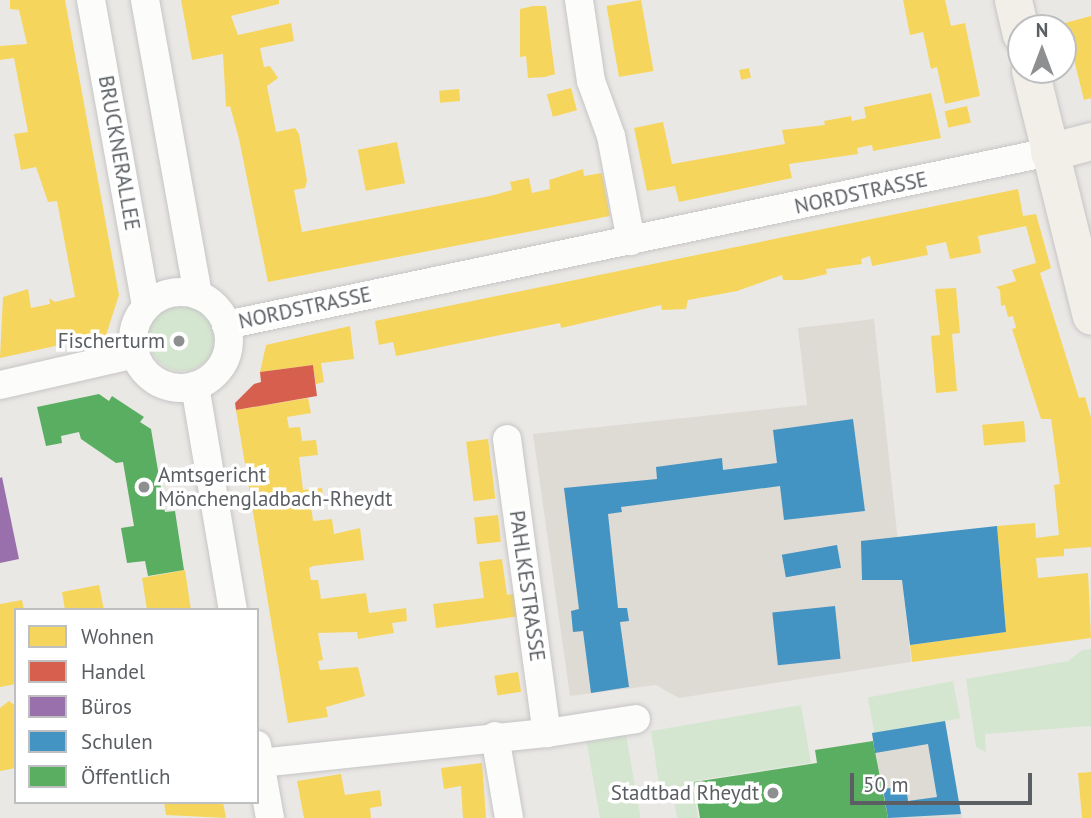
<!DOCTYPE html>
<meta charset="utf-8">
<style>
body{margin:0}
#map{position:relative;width:1091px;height:818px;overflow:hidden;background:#eae8e5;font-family:"PT Sans",sans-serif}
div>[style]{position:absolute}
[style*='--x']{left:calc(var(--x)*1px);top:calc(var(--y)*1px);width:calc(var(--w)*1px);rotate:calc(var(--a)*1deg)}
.education>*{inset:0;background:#dedad4}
.green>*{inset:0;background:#d5e6d0;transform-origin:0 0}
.round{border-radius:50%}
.homes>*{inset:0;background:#f6d55c;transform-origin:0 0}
.shops>*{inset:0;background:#d6604d}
.offices>*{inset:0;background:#9970ab}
.schools>*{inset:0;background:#4393c3;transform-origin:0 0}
.public>*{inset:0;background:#5aae61}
.roads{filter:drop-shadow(0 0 2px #c6c5c6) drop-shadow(0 0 2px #c6c5c6)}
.minor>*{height:28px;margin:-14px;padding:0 14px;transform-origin:14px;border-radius:14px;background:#fcfcfb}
.minor>.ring{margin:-14px;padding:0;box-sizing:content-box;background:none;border:28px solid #fcfcfb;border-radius:50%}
.major>*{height:37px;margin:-18.5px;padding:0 18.5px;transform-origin:18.5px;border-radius:18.5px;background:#f2efe8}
.dots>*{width:19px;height:19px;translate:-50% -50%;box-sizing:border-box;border:4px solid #fff;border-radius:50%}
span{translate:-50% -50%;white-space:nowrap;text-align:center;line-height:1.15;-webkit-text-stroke:7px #fff;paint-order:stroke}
.street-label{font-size:21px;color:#5b5f63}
.poi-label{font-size:21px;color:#5b5f63}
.right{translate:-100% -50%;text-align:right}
.left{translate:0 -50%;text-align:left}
.legend{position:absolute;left:14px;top:608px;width:245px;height:196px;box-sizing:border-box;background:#fff;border:2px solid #bdbfc1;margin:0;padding:9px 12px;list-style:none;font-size:21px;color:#5b5f63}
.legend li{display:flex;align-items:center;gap:14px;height:35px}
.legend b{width:35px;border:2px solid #bdbfc1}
.north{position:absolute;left:1007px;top:14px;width:70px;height:70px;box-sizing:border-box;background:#fff;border:2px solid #bdbfc1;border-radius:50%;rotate:0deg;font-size:19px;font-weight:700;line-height:28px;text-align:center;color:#5b5f63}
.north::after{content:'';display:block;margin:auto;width:24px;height:32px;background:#8d8f90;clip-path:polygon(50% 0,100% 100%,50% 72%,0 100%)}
.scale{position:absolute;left:850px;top:773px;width:182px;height:32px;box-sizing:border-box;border:4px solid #5b5f63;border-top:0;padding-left:9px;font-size:21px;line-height:24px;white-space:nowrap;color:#5b5f63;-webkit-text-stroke:5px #fff;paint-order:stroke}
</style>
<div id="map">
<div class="education">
<i style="clip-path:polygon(874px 319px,911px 662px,679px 698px,656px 685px,570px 696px,533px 434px,807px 405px,798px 328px)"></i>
<i style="clip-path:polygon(945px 721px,962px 818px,888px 818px,872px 733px)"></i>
</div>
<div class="green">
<i class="round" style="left:148px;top:303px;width:68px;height:68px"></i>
<i style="clip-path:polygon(1091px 649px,1091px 726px,985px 734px,986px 752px,976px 747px,966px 679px,1068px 661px,1082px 650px)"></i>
<i style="left:953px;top:681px;width:38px;height:87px;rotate:79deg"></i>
<i style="clip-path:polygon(801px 705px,811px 763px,693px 781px,694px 785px,660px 791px,651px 731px)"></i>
<i style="left:626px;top:735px;width:84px;height:40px;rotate:80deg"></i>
<i style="clip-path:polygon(694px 792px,698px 818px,677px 818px,673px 795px)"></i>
</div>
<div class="homes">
<i style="clip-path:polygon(10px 0,65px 0,119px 295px,106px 335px,0 358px,3px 297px,28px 289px,31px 308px,50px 304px,49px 298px,55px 302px,75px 297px,57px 201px,48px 202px,36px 167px,21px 170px,14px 134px,28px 132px,14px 58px,0 60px,0 46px,27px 44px,19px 10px,10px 9px)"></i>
<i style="clip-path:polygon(181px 0,279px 0,279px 4px,231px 16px,238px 35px,291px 23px,294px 41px,260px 48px,264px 67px,270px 66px,278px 78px,267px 86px,276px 132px,295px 128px,299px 134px,307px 181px,305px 188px,294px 190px,302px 232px,490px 196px,512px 190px,510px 182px,529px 178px,532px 193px,550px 189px,549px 180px,583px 169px,584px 176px,602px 173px,610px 216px,268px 282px,239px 139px,230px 106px,226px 107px,223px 54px,192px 60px)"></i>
<i style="left:641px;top:0;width:72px;height:35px;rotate:80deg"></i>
<i style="clip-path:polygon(903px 0,945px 0,951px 26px,965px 23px,980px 96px,945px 104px,937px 67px,931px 69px,923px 32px,910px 35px)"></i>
<i style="clip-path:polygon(533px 6px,546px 6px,555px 74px,545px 77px,528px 78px,526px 56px,520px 57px,520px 9px)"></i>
<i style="clip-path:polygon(1091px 16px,1091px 98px,1084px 100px,1065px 23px)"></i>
<i style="left:749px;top:68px;width:10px;height:10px;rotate:79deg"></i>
<i style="left:571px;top:88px;width:23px;height:25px;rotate:75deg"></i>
<i style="left:459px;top:89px;width:12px;height:20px;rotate:85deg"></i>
<i style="clip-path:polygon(931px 93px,941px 138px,873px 151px,872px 145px,857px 148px,858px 154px,789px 164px,792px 178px,679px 202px,675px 186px,647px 191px,634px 128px,663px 122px,672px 164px,785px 144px,782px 130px,825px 125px,824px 121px,851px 116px,852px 121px,866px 118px,864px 107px)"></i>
<i style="left:967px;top:106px;width:17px;height:23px;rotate:77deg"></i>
<i style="left:397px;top:142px;width:42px;height:40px;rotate:79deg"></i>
<i style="clip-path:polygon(1018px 189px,1023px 216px,1036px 214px,1051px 268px,1040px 273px,1079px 398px,1085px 397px,1091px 418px,1091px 547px,1064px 549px,1064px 556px,1036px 558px,1038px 578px,1088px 573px,1091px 638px,912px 662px,910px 645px,1006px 632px,997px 526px,1035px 523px,1036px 538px,1059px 535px,1054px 485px,1060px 484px,1051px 419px,1041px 419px,1012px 329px,1016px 328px,1013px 316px,1008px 317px,1005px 305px,1001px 306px,1000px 290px,996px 287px,1016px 281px,1012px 270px,1036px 263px,1026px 226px,978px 236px,981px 253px,950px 259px,946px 242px,926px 246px,928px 255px,872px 266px,870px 256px,861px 259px,862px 264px,826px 269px,827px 274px,801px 280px,783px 280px,782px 275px,737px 291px,688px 300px,686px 309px,662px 310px,661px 305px,561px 328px,560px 323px,396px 356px,393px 342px,379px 345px,375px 321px)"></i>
<i style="clip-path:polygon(956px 288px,960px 333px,952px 334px,957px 391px,936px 393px,931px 336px,940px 335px,935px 289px)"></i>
<i style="clip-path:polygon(350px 326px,354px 359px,321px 363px,324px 382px,316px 384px,313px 365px,260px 372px,266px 345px)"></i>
<i style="clip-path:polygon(308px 398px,311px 413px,287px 417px,289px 428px,300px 427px,302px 441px,316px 440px,318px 455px,299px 457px,303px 490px,322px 488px,324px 504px,311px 506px,313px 521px,332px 519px,334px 534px,360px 528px,364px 560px,313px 566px,309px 568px,311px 580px,318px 580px,321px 599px,366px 593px,369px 613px,406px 608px,407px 621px,392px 623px,394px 633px,358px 639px,357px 632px,318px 633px,323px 660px,318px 661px,320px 670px,358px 667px,365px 696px,326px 707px,328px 717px,288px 723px,236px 410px)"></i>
<i style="left:1024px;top:421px;width:21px;height:42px;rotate:85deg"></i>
<i style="left:488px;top:439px;width:60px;height:22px;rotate:83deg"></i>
<i style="left:498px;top:515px;width:27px;height:24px;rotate:84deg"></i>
<i style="clip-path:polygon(502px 559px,507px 595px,518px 593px,521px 616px,436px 628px,433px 604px,484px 598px,479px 562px)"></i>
<i style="clip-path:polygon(185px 570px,191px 610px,147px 610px,142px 578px)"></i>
<i style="clip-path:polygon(99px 585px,104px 610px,65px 610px,62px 592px)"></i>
<i style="clip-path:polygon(22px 600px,24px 610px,16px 610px,16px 684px,0 687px,0 604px)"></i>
<i style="left:518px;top:672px;width:20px;height:24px;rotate:81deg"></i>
<i style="clip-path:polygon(9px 701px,16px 706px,16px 768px,0 771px,0 708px)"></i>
<i style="clip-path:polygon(482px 763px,486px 818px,463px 818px,461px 786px,444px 789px,441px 768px)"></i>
<i style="clip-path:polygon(1091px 772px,1091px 818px,1082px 818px,1078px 773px)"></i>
<i style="clip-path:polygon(341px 774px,345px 795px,380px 790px,382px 806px,370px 808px,371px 818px,304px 818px,297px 781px)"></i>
<i style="clip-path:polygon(164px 802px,223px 802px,226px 818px,166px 815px)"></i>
</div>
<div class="shops">
<i style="clip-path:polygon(313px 365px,317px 396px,236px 410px,235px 403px,254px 384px,261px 382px,260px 372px)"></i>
</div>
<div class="offices">
<i style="clip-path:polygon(2px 477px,19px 559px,0 563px,0 478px)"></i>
</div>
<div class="schools">
<i style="clip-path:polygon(853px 419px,865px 511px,784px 520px,780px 486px,621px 507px,622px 512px,608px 514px,618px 608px,627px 608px,629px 621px,620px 622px,629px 687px,591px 693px,583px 631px,573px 632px,571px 611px,579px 609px,564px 488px,657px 479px,656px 467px,722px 458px,723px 470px,777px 463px,773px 430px)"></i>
<i style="clip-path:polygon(997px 526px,1006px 632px,910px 645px,902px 580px,862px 580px,861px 541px)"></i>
<i style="left:837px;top:545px;width:23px;height:56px;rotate:80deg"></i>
<i style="left:835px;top:606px;width:53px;height:63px;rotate:84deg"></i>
<i style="clip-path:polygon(945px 721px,961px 814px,888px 818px,883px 789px,906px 786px,908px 801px,937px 797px,928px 744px,875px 753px,872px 733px)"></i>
</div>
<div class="public">
<i style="clip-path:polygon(99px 394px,109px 401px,112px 396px,144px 417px,140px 422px,151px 429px,165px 512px,175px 511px,184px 570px,148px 576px,145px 561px,127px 563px,121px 528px,134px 526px,123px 462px,116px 463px,81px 439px,79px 432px,61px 436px,62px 443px,46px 446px,37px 407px)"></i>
<i style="clip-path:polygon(873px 741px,888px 818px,700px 818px,694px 782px,817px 763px,815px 750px)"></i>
</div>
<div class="roads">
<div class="minor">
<i style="--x:91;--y:0;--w:311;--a:79.8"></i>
<i style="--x:145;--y:0;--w:300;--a:79.8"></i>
<i style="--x:579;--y:0;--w:82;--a:81.6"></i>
<i style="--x:591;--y:81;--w:59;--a:70"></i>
<i style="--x:611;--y:136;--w:107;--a:79.2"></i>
<i class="ring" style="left:133px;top:292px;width:68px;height:68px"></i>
<i style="--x:226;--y:325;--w:841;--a:-11.87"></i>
<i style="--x:0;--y:385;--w:139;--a:-12.9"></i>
<i style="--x:195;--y:386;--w:227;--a:80.4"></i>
<i style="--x:507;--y:439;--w:297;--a:82.3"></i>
<i style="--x:495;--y:736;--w:83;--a:80.3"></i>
<i style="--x:257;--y:745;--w:74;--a:79.9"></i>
<i style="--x:260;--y:763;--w:289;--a:-6"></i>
<i style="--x:547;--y:733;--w:90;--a:-8.9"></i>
</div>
<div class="major">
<i style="--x:1013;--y:0;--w:35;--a:77"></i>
<i style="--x:1030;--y:70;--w:253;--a:76.1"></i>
<i style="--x:1049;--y:152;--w:43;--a:-14.7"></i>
</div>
</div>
<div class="dots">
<i style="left:179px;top:341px;background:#8d8f90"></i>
<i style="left:144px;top:487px;background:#8d8f90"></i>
<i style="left:773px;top:793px;background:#8d8f90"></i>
</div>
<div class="street-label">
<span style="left:119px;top:153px;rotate:80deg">BRUCKNERALLEE</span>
<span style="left:861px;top:193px;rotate:-12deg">NORDSTRASSE</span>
<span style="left:305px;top:308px;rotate:-12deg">NORDSTRASSE</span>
<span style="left:527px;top:586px;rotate:82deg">PAHLKESTRASSE</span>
</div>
<div class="poi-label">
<span class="right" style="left:165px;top:341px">Fischerturm</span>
<span class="left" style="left:158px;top:487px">Amtsgericht<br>Mönchengladbach-Rheydt</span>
<span class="right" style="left:759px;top:793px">Stadtbad Rheydt</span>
</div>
<ul class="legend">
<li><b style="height:19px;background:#f6d55c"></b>Wohnen</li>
<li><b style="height:19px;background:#d6604d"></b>Handel</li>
<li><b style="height:19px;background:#9970ab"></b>Büros</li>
<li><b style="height:19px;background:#4393c3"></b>Schulen</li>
<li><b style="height:19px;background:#5aae61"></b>Öffentlich</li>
</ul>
<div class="north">N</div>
<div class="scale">50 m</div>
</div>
